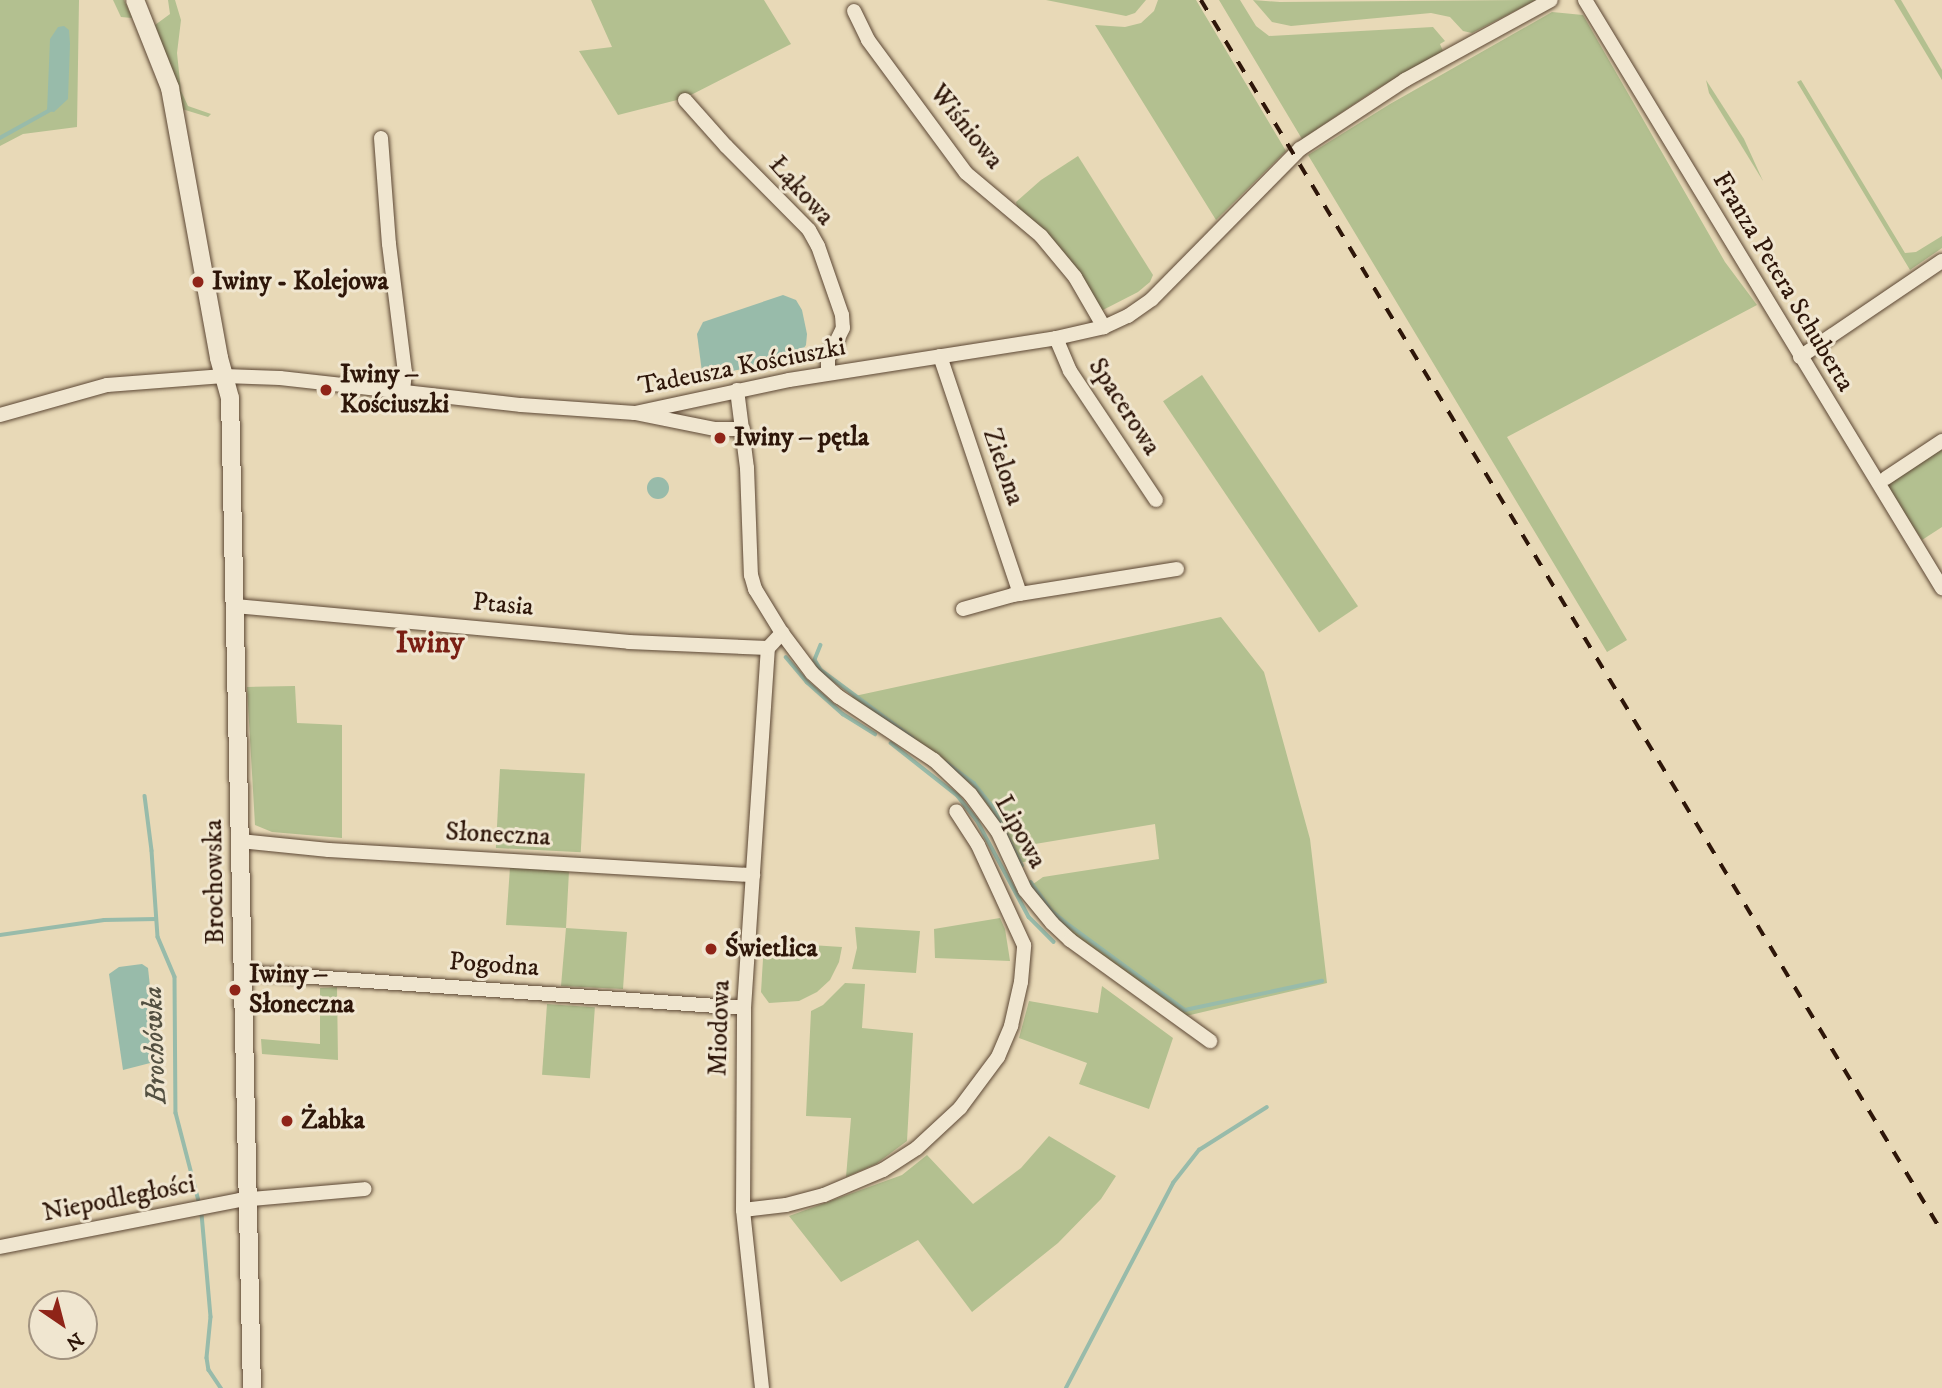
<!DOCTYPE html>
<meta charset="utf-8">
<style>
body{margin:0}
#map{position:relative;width:1942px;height:1388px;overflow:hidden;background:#e8d9b7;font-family:"IM FELL DW Pica",serif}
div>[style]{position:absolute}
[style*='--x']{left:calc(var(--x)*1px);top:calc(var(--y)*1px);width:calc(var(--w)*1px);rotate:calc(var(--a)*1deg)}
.green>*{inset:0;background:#b3c090;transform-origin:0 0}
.water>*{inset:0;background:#98bbaa}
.round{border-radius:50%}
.stream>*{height:3.5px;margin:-1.75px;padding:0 1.75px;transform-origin:1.75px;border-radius:1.75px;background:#98bbaa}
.roads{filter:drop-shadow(0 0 2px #5c4734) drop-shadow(0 0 2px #5c4734)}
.minor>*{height:14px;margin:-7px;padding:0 7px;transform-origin:7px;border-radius:7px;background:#f0e6d0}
.tertiary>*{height:18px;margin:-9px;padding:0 9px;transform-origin:9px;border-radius:9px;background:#f0e6d0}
.rail>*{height:3.5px;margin-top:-1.75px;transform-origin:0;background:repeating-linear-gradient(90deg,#2e1609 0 12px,transparent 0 24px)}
.dots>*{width:19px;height:19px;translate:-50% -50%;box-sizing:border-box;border:4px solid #f0e6d0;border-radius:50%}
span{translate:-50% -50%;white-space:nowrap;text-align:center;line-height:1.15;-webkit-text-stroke:6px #f0e6d0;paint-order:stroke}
.street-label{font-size:26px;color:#2e1609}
.poi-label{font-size:26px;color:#2e1609;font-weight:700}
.left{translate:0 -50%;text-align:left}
.water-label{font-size:28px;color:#535041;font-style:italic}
.quarter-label{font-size:30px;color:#7a1f14;font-weight:700}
.north{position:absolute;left:28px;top:1290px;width:70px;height:70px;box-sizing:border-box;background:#f0e6d0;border:2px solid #a29380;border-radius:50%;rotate:145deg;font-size:19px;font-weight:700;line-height:28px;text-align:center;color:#2e1609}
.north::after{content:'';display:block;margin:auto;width:24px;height:32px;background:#8f2418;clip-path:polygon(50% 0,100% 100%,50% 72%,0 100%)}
</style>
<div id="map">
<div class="green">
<i style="clip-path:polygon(0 0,79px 0,77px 127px,23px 134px,0 146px)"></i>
<i style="clip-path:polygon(113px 0,124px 0,132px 18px,121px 17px)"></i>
<i style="clip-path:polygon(168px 0,175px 0,181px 20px,177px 53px,181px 91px,188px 106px,211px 114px,208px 117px,182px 109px,155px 25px,170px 14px)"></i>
<i style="clip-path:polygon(591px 0,764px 0,791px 44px,685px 98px,618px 115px,579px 51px,612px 47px)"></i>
<i style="clip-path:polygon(1046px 0,1146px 0,1135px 13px,1126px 16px)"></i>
<i style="clip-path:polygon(1158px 0,1196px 0,1286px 151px,1216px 220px,1095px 25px,1125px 27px,1141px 23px,1154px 11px)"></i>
<i style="clip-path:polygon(1219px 0,1240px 0,1256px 26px,1269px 36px,1433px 27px,1445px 41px,1440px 44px,1443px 51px,1375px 90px,1302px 139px)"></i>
<i style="clip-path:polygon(1253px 0,1280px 2px,1536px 0,1472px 33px,1463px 31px,1450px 17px,1431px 13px,1291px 26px,1272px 22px)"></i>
<i style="clip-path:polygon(1894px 0,1901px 0,1942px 70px,1942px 80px)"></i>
<i style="clip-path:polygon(1552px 12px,1583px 15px,1725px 262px,1757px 305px,1507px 437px,1627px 640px,1607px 652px,1308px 155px,1390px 104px)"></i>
<i style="clip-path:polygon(1706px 80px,1744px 139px,1763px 181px,1709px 93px)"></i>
<i style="clip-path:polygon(1801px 80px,1905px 253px,1916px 252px,1942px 236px,1942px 248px,1910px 270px,1797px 82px)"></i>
<i style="clip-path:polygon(1078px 156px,1153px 275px,1150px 282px,1138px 292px,1101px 311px,1017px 207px,1016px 202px,1041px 180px)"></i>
<i style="left:1202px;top:375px;width:279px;height:47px;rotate:56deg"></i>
<i style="clip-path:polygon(1942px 449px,1942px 527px,1922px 540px,1886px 486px)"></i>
<i style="clip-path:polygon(1221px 617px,1264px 672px,1310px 839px,1327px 983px,1186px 1016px,1073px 934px,1048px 911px,1029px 887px,1043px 877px,1159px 859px,1155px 824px,1029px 845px,1035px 860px,1018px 863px,989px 807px,973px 786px,954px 769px,850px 697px)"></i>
<i style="clip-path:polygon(295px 686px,297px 723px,342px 725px,342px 838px,272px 832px,255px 825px,247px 687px)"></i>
<i style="left:500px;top:769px;width:85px;height:79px;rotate:3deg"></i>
<i style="clip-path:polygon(510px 867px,569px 871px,566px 928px,627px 932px,623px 989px,561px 986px,566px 928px,506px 925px)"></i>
<i style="clip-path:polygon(1000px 918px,1005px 929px,1010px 961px,935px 958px,934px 929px)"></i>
<i style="clip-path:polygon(855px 927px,920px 931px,916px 973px,852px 969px,857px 948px)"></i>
<i style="clip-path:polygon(764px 942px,842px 947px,839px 962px,830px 980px,817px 992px,799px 1001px,769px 1003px,761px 992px)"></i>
<i style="clip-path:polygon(845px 983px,865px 984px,862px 1028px,913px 1033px,907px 1141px,876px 1164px,846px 1177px,851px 1118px,806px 1116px,811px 1011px,823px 1005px)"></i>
<i style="clip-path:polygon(1102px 986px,1173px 1038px,1149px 1109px,1079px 1084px,1087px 1063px,1019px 1038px,1029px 1001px,1098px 1013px)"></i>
<i style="clip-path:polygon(337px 987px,338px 1060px,262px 1054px,261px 1039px,320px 1044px,320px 988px)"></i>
<i style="left:547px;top:1004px;width:48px;height:71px;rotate:4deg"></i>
<i style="clip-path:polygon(1049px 1136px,1116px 1176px,1101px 1199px,1058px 1243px,972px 1312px,918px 1240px,841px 1282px,789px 1216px,902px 1175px,927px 1155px,973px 1204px,1021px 1168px)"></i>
</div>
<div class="water">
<i style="clip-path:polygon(64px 26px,69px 30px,70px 44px,68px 99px,54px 112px,47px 111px,50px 39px,58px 27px)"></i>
<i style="clip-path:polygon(783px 295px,796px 300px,802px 310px,807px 334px,806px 345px,801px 352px,786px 361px,732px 371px,702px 372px,697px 334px,703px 322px)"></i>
<i class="round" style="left:647px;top:477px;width:22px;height:22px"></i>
<i style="clip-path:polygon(142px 964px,148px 968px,158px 1061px,123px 1070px,109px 974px,119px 967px)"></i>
</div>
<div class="stream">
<i style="--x:0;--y:138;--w:57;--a:-29.2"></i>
<i style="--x:821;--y:645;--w:16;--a:112"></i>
<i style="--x:815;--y:660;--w:12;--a:59"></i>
<i style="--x:821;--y:670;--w:114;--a:36.5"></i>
<i style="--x:786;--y:657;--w:33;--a:50"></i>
<i style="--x:807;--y:682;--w:48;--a:41.6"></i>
<i style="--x:843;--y:714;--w:38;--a:32"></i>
<i style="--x:891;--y:743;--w:85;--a:38.3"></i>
<i style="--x:958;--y:796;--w:31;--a:52"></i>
<i style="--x:977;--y:820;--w:110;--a:61.8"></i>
<i style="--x:1029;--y:917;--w:35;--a:45"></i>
<i style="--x:947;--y:763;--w:34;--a:37"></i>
<i style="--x:974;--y:783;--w:33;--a:52"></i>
<i style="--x:994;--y:809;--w:63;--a:63.4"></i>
<i style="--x:145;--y:796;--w:55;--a:82.7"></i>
<i style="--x:152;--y:851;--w:86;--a:86"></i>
<i style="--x:158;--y:937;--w:43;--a:67"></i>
<i style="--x:175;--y:977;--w:136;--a:89.6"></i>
<i style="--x:176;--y:1113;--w:91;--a:75.4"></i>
<i style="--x:1031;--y:882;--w:34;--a:54"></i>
<i style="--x:1051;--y:910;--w:23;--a:40"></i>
<i style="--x:1069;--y:925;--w:144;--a:36.2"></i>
<i style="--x:1185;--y:1010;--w:140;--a:-12"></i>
<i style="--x:0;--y:935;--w:105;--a:-8.2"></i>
<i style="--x:104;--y:920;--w:52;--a:-1.1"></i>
<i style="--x:202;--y:1214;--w:103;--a:85"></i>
<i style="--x:211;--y:1317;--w:41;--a:95.6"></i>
<i style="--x:207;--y:1358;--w:12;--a:81"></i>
<i style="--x:209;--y:1370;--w:22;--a:56"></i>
<i style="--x:1066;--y:1388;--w:231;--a:-62.4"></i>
<i style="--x:1173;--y:1183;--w:42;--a:-51.8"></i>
<i style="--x:1199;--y:1150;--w:80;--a:-32.3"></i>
</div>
<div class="roads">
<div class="minor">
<i style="--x:1585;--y:0;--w:688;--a:58.74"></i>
<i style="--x:854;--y:11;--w:32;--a:64"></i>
<i style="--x:868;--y:40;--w:165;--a:53.6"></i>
<i style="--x:966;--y:173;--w:98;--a:40"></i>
<i style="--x:1041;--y:236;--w:53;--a:50.3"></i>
<i style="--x:1075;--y:277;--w:58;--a:59.9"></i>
<i style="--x:685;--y:100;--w:62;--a:48.3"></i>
<i style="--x:726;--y:146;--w:118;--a:45.3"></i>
<i style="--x:809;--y:230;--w:18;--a:61"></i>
<i style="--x:818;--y:246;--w:73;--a:70.8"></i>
<i style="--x:842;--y:315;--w:13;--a:86"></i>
<i style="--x:843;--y:328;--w:34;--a:116"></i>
<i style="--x:828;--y:359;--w:14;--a:90"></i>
<i style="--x:381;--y:138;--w:106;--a:85.7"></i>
<i style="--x:389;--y:244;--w:129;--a:82.9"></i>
<i style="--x:405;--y:372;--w:20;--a:96"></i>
<i style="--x:1056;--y:338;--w:36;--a:67"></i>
<i style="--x:1070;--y:371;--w:155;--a:56.3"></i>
<i style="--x:940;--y:356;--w:251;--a:71.4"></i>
<i style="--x:1800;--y:357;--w:171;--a:-34.1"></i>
<i style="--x:737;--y:390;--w:79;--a:82.7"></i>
<i style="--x:747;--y:468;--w:107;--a:87.9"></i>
<i style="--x:751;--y:575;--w:15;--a:74"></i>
<i style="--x:755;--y:589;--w:52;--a:58.5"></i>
<i style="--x:782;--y:633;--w:50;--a:53.1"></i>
<i style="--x:812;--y:673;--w:36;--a:42"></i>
<i style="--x:839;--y:697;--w:114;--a:33.6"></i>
<i style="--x:934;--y:760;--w:50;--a:43.4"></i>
<i style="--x:970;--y:794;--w:47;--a:53.6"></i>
<i style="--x:998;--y:832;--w:64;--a:65"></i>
<i style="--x:1025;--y:890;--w:43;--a:50.7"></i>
<i style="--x:1052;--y:923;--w:25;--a:43"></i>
<i style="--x:1070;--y:940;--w:173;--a:35.8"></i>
<i style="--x:635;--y:413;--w:82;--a:11.3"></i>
<i style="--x:715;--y:429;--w:28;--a:0"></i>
<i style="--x:0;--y:415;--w:111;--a:-15.7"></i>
<i style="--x:107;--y:385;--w:117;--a:-4.4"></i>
<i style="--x:224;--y:376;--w:56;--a:2"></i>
<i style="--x:280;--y:378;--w:243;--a:6.4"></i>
<i style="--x:521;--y:405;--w:114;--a:4"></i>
<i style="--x:635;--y:413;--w:157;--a:-12.1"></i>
<i style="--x:789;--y:380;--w:270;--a:-8.9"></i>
<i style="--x:1056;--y:338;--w:49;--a:-12.9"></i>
<i style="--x:1104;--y:327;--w:26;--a:-25"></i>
<i style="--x:1128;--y:316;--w:29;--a:-35"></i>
<i style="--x:1152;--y:299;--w:211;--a:-45.4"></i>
<i style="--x:1300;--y:149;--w:126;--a:-33.3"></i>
<i style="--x:1405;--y:80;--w:166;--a:-28.7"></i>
<i style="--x:1886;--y:478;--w:67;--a:-33.5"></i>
<i style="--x:235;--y:606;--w:396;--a:5.2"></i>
<i style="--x:629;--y:642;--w:139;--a:2.5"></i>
<i style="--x:963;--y:609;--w:52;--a:-15.6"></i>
<i style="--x:1013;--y:595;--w:166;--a:-9"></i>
<i style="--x:240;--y:841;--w:89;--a:5.8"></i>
<i style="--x:329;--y:850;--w:425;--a:3.4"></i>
<i style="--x:242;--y:972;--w:503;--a:4.1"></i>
<i style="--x:743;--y:1210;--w:43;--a:-6.6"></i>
<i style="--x:786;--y:1205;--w:39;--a:-15"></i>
<i style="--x:824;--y:1195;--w:64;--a:-23"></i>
<i style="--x:883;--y:1170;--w:40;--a:-32.9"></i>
<i style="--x:917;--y:1148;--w:59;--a:-42.9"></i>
<i style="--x:960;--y:1108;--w:64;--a:-53.3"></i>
<i style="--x:998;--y:1057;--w:34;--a:-67"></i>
<i style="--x:1011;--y:1026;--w:45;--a:-77.2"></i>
<i style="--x:1021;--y:982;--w:37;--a:-85"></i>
<i style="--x:1024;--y:945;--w:110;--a:-114.7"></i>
<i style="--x:978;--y:845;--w:40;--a:-122.9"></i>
<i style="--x:0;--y:1247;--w:245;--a:-11.1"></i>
<i style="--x:240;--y:1200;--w:125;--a:-5"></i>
<i style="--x:762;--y:1388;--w:179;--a:-96.1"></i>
<i style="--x:743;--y:1210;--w:202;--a:-89.7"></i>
<i style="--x:744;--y:1008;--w:361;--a:-86.2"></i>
<i style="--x:768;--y:648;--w:21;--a:-47"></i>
</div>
<div class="tertiary">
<i style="--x:135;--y:0;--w:95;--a:68.3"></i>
<i style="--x:170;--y:88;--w:274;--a:79.7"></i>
<i style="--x:219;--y:358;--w:41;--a:74.6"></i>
<i style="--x:230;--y:398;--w:990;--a:88.73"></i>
</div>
</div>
<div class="rail">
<i style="--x:1201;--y:0;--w:1438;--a:58.97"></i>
</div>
<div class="dots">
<i style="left:198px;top:282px;background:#8f2418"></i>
<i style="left:326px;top:390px;background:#8f2418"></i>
<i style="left:720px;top:438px;background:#8f2418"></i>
<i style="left:711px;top:949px;background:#8f2418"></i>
<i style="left:235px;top:990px;background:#8f2418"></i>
<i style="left:287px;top:1121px;background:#8f2418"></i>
</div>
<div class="street-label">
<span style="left:966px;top:127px;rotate:51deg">Wiśniowa</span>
<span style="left:801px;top:191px;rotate:48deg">Łąkowa</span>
<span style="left:1783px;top:282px;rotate:59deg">Franza Petera Schuberta</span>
<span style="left:742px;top:367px;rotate:-11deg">Tadeusza Kościuszki</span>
<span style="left:1124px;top:407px;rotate:57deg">Spacerowa</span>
<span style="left:1003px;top:467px;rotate:71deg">Zielona</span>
<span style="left:503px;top:605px;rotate:5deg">Ptasia</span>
<span style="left:1020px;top:832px;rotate:61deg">Lipowa</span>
<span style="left:498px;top:835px;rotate:3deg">Słoneczna</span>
<span style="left:215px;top:882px;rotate:-91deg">Brochowska</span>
<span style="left:494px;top:965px;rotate:4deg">Pogodna</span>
<span style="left:720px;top:1028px;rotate:-88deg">Miodowa</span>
<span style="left:119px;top:1199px;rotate:-11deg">Niepodległości</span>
</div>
<div class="poi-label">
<span class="left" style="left:212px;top:282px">Iwiny - Kolejowa</span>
<span class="left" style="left:340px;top:390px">Iwiny –<br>Kościuszki</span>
<span class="left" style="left:734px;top:438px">Iwiny – pętla</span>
<span class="left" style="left:725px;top:949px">Świetlica</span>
<span class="left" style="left:249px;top:990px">Iwiny –<br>Słoneczna</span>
<span class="left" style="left:301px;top:1121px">Żabka</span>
</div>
<div class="water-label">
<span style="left:155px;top:1045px;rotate:-92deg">Brochówka</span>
</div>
<div class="quarter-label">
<span style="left:430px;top:644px">Iwiny</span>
</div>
<div class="north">N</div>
</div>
